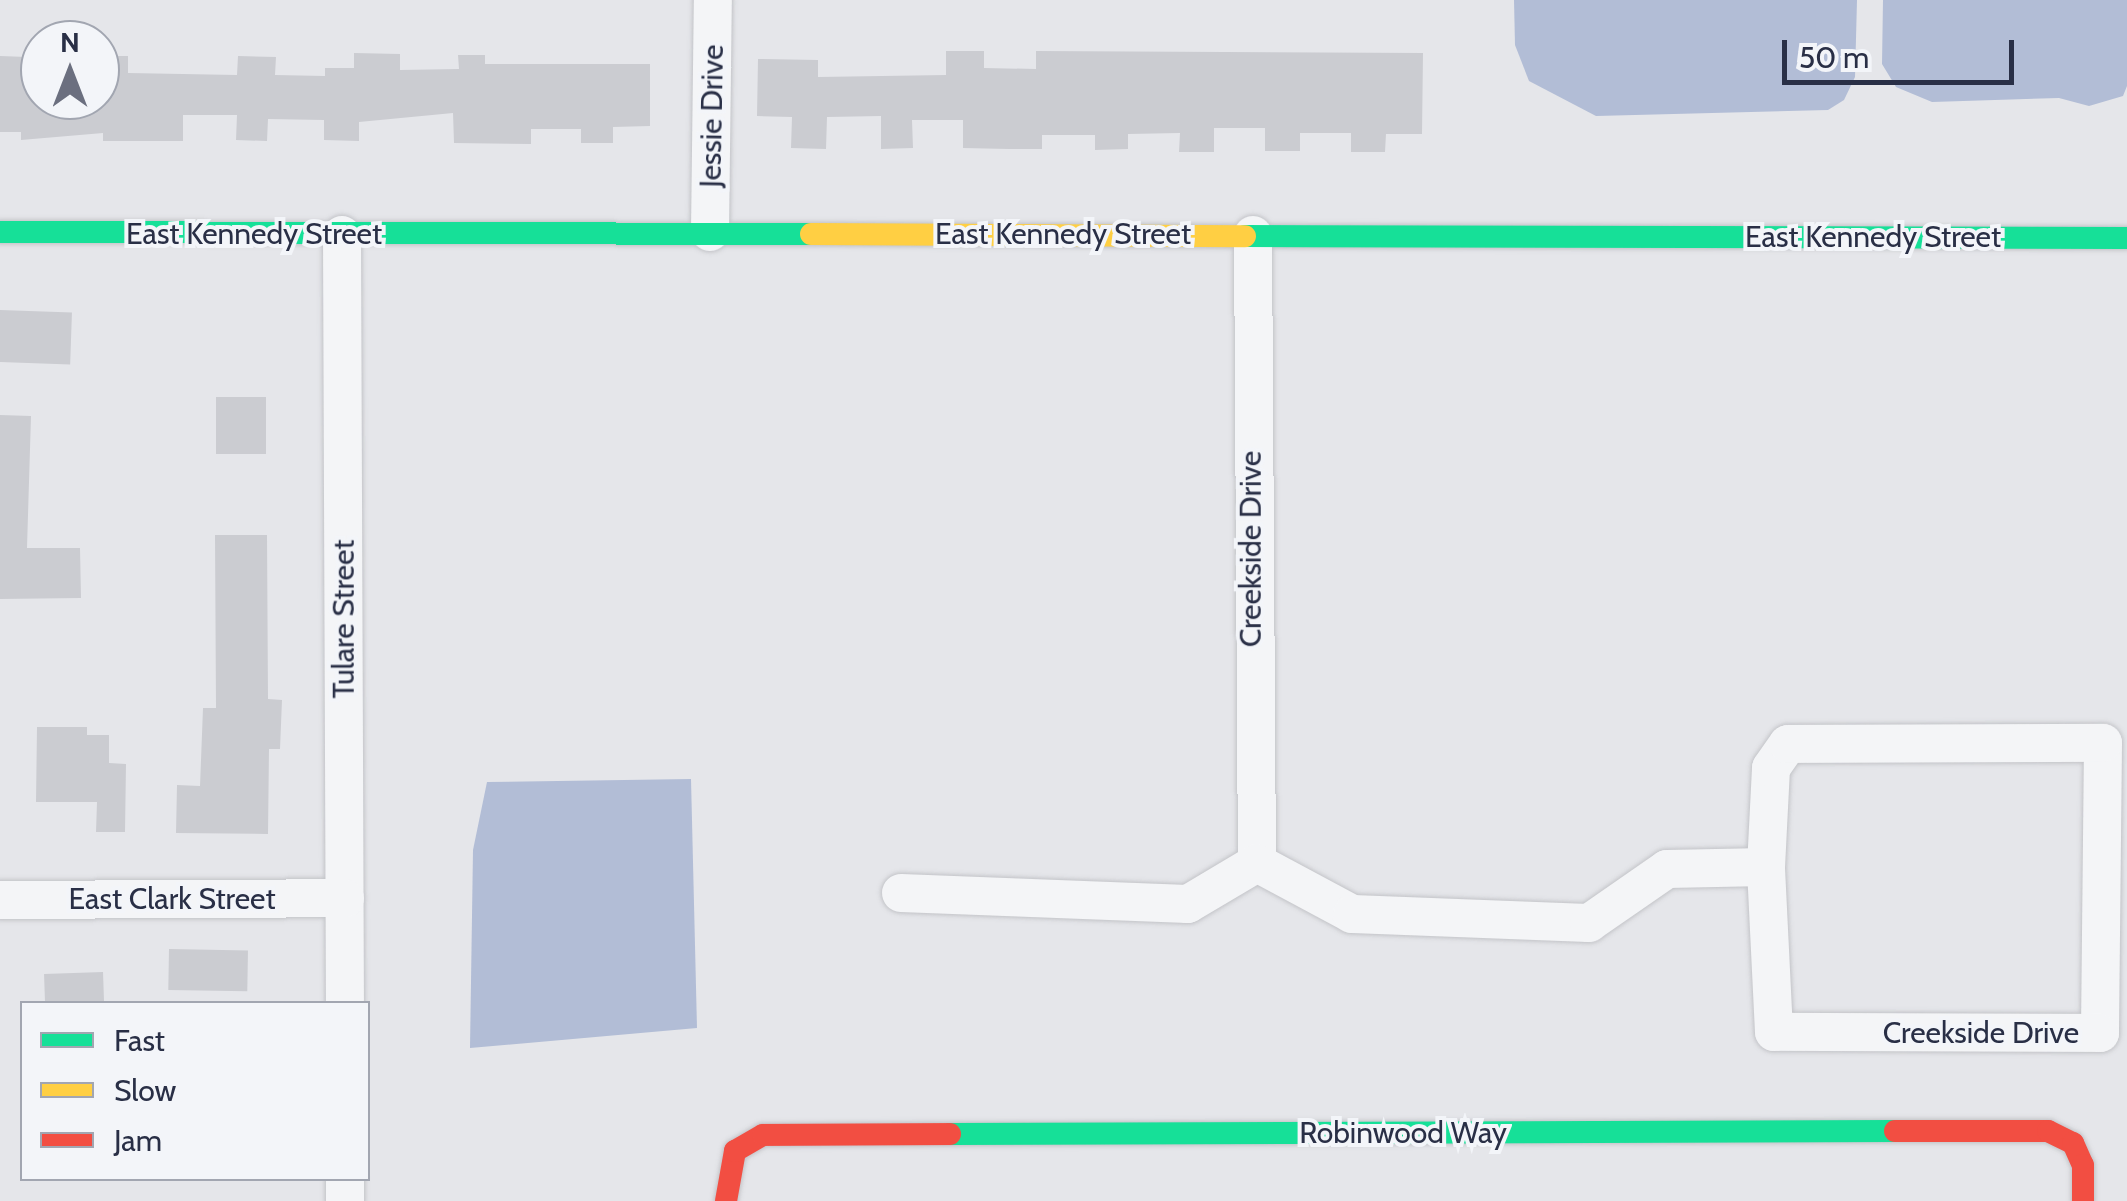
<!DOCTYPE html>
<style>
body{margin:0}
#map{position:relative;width:2127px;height:1201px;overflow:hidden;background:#e5e6ea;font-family:Cabin,sans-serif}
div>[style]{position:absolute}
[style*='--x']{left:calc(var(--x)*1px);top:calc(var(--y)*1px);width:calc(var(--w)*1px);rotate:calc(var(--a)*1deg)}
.water>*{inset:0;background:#b2bdd6}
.building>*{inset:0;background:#cbccd1;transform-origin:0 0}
.roads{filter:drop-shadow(0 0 2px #c3c4c8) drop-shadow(0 0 2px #c3c4c8)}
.street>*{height:38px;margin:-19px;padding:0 19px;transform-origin:19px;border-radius:19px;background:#f4f5f7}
.fast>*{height:22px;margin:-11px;padding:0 11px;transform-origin:11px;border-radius:11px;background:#16e098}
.slow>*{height:22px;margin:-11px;padding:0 11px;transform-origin:11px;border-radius:11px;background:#ffcf43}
.jam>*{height:22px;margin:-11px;padding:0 11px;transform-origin:11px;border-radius:11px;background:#f24e42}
span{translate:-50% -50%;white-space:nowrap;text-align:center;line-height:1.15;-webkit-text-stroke:8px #f3f5f9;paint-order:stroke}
.street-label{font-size:30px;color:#292f46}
.legend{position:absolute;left:20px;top:1001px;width:350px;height:180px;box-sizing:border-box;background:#f3f5f9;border:2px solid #a2a6b1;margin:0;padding:12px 18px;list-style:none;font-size:30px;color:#292f46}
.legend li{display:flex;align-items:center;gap:20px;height:50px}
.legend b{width:50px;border:2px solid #a2a6b1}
.north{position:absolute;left:20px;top:20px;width:100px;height:100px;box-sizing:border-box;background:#f3f5f9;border:2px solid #a2a6b1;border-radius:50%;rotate:0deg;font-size:28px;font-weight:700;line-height:40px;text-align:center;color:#292f46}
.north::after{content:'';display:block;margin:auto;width:35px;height:45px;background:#6b6f7f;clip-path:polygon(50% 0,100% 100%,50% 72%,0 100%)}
.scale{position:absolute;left:1782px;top:40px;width:232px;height:45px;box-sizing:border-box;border:5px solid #292f46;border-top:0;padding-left:12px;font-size:30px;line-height:35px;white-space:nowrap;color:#292f46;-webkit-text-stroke:8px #f3f5f9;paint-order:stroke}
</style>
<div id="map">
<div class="water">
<i style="clip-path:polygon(1514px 0,1857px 0,1855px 77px,1844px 100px,1828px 110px,1596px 116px,1529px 81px,1515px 45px)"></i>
<i style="clip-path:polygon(1883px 0,2127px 0,2127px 86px,2123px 96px,2089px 106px,2059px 98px,1932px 102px,1896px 87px,1882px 64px)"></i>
<i style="clip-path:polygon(691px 779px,697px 1028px,470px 1048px,473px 850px,487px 782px)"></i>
</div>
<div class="building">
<i style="clip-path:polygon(946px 51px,984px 51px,984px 68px,1036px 69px,1036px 51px,1423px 53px,1422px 134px,1386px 134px,1385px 152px,1351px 152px,1351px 133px,1300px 133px,1300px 151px,1265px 151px,1265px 128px,1214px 128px,1214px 152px,1179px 152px,1180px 133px,1128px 134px,1128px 149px,1095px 150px,1095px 135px,1042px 135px,1042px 149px,1009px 149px,963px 148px,963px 120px,912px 120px,913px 148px,881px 149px,881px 116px,827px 117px,826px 149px,791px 148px,792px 117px,757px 116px,758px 59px,818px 60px,818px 77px,946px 75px)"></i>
<i style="clip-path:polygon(354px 53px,400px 54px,400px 70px,459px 69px,458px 55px,485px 55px,485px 64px,650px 64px,650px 126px,613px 127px,613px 143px,581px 143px,581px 129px,531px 129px,531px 144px,454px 143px,453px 113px,359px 122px,359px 141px,324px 140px,324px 120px,268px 119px,267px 141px,236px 140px,237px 115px,183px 115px,183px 141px,103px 141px,103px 133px,21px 140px,21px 132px,0 132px,0 56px,27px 57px,26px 88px,40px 88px,40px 100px,100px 100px,100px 56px,128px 56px,128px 73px,237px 75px,238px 56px,276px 57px,275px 75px,325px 76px,325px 68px,354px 68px)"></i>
<i style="left:0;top:310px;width:72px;height:52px;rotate:2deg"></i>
<i style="left:216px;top:397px;width:50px;height:57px"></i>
<i style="clip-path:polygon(0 415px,31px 416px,27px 548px,80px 548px,81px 598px,0 599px)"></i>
<i style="clip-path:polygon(215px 535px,267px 535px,268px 699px,282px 700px,280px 749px,269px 749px,268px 834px,176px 833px,177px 785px,200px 786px,203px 708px,216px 708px)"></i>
<i style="clip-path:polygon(37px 727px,87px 727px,87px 735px,109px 735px,109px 763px,126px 764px,125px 832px,96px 832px,97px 802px,36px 802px)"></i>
<i style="left:169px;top:949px;width:79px;height:41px;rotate:1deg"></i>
<i style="left:103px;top:972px;width:32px;height:59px;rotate:88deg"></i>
</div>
<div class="roads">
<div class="street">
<i style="--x:710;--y:232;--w:232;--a:-89.3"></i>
<i style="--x:342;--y:235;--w:769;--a:89.78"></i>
<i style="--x:1253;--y:235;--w:628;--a:89.64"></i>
<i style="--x:2103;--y:743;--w:290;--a:90.6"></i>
<i style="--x:2100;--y:1033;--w:326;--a:-179.8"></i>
<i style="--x:1774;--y:1032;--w:165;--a:-92.8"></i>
<i style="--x:1766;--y:867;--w:99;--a:-87.1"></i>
<i style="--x:1771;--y:768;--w:29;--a:-55"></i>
<i style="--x:1788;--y:744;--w:315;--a:-0.2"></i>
<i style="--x:901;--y:893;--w:287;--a:2.2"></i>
<i style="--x:1188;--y:904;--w:80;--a:-30.7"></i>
<i style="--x:1257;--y:863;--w:108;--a:28.2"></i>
<i style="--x:1352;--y:914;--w:237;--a:2.2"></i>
<i style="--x:1589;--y:923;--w:95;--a:-34.7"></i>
<i style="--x:1667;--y:869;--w:99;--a:-1.2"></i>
<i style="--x:0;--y:900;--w:345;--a:-0.3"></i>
<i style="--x:345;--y:1178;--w:23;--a:90"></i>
</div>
<div class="fast">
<i style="--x:0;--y:232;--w:811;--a:0.14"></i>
<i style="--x:1245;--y:236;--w:882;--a:0.13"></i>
<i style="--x:950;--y:1134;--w:945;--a:-0.18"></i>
</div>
<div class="slow">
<i style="--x:811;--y:234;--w:434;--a:0.3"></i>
</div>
<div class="jam">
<i style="--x:1895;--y:1131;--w:153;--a:0"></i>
<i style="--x:2048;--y:1131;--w:28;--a:26"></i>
<i style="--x:2073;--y:1143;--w:24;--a:66"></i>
<i style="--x:2083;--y:1165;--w:36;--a:90"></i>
<i style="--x:726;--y:1201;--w:51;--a:-79.8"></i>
<i style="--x:735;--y:1151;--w:32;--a:-30"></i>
<i style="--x:763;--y:1135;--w:187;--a:-0.3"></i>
</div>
</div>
<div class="street-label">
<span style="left:712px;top:116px;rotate:-89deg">Jessie Drive</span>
<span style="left:254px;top:234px">East Kennedy Street</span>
<span style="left:1063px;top:234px">East Kennedy Street</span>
<span style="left:1873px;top:237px">East Kennedy Street</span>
<span style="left:1251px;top:549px;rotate:-90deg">Creekside Drive</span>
<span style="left:344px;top:619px;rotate:-90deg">Tulare Street</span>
<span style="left:172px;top:899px">East Clark Street</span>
<span style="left:1981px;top:1033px">Creekside Drive</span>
<span style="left:1403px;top:1133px">Robinwood Way</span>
</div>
<ul class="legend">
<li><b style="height:12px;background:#16e098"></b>Fast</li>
<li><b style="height:12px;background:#ffcf43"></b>Slow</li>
<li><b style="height:12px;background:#f24e42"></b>Jam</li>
</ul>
<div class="north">N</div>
<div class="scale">50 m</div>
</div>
